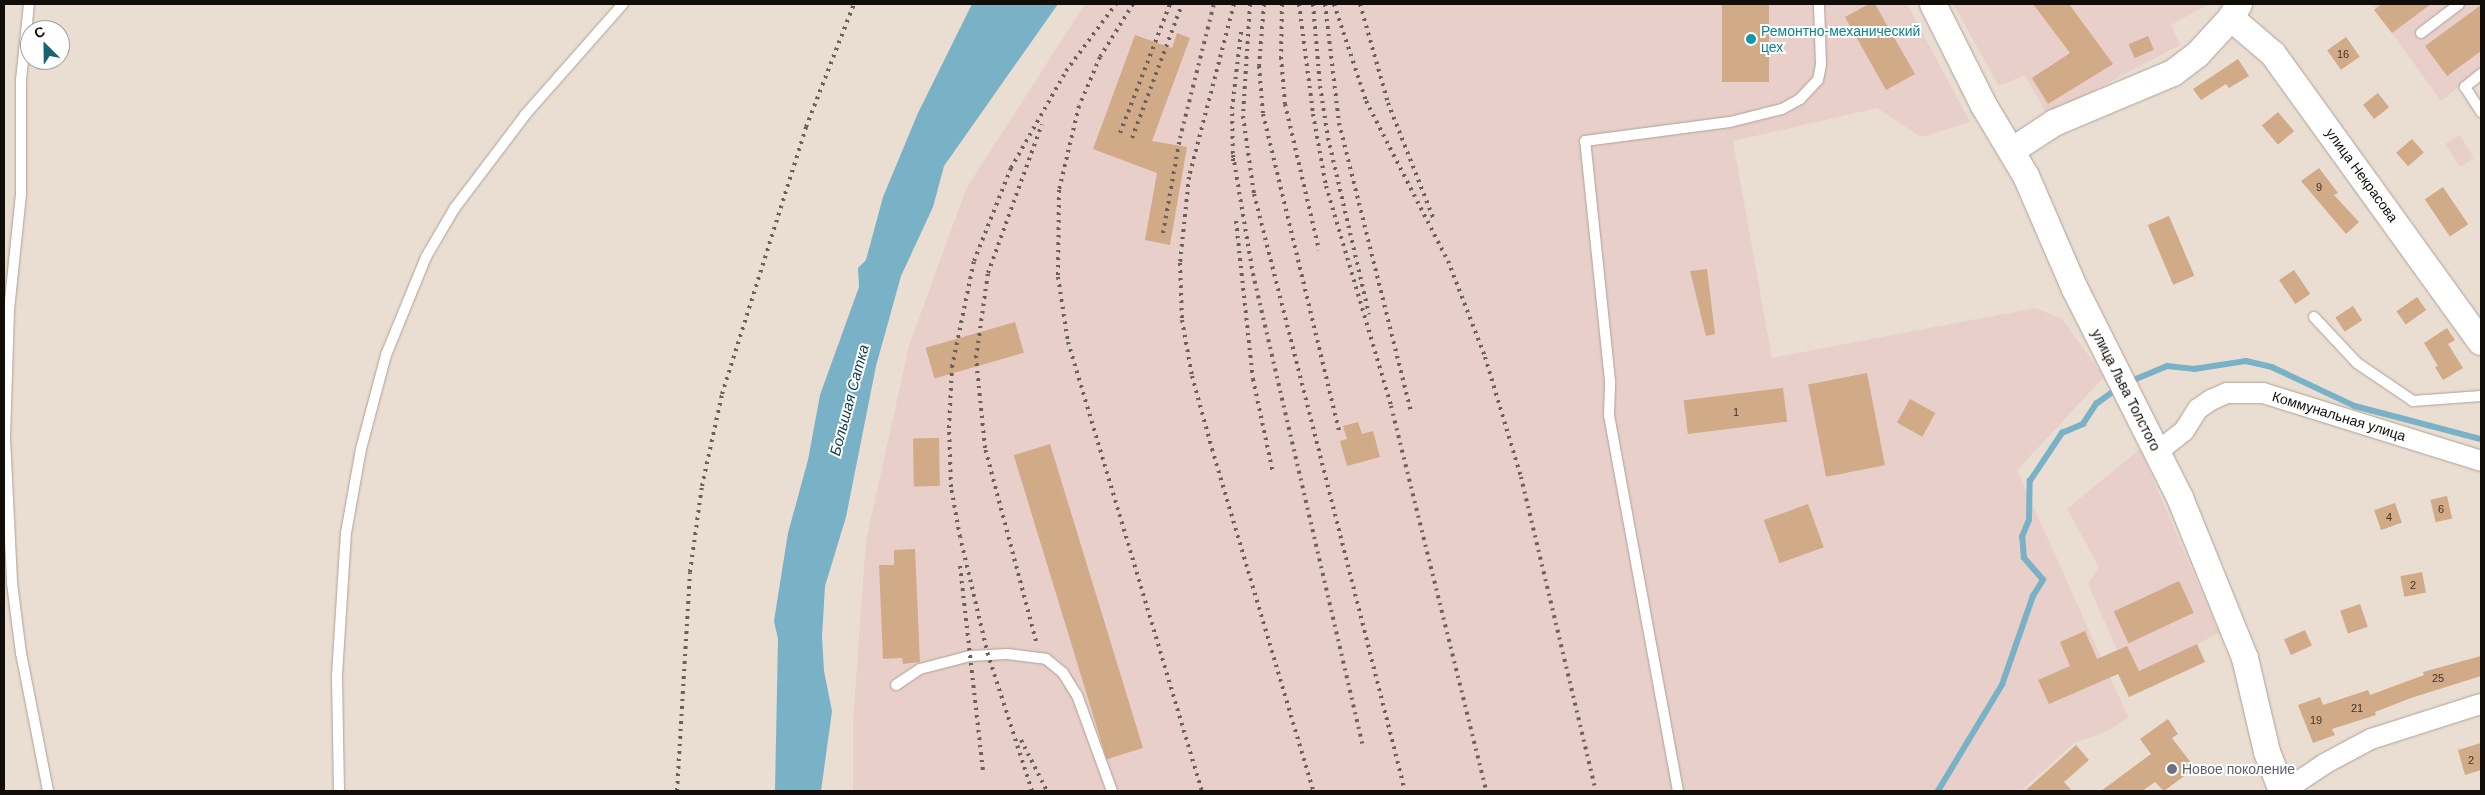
<!DOCTYPE html>
<meta charset="utf-8">
<style>
body{margin:0}
#map{position:relative;width:2485px;height:795px;overflow:hidden;background:#eaddd1;font-family:Helvetica,sans-serif}
div>[style]{position:absolute}
[style*='--x']{left:calc(var(--x)*1px);top:calc(var(--y)*1px);width:calc(var(--w)*1px);rotate:calc(var(--a)*1deg)}
.industrial>*{inset:0;background:#e9cfca;transform-origin:0 0}
.water>*{inset:0;background:#79b1c6}
.stream>*{height:5.5px;margin:-2.75px;padding:0 2.75px;transform-origin:2.75px;border-radius:2.75px;background:#79b1c6}
.building>*{inset:0;background:#d1aa87;transform-origin:0 0}
.roads{filter:drop-shadow(0 0 1px #aea196) drop-shadow(0 0 1px #aea196)}
.service>*{height:10px;margin:-5px;padding:0 5px;transform-origin:5px;border-radius:5px;background:#fff}
.minor>*{height:20px;margin:-10px;padding:0 10px;transform-origin:10px;border-radius:10px;background:#fff}
.tertiary>*{height:26px;margin:-13px;padding:0 13px;transform-origin:13px;border-radius:13px;background:#fff}
.rail>*{height:4px;margin-top:-2px;transform-origin:0;background:repeating-linear-gradient(90deg,#69625b 0 2.5px,transparent 0 7.5px)}
.dots>*{width:14px;height:14px;translate:-50% -50%;box-sizing:border-box;border:2px solid #fff;border-radius:50%}
span{translate:-50% -50%;white-space:nowrap;text-align:center;line-height:1.15;-webkit-text-stroke:4px #fff;paint-order:stroke}
.number-label{font-size:11px;color:#413428}
.number-label span{-webkit-text-stroke-width:0}
.culture-label{font-size:14px;color:#0d838f}
.left{translate:0 -50%;text-align:left}
.street-label{font-size:14px;color:#110d09}
.worship-label{font-size:14px;color:#5b616d}
.water-label{font-size:15px;color:#0a3d4d;font-style:italic}
.frame{position:absolute;inset:0;border:5px solid #110d09;pointer-events:none}
.north{position:absolute;left:20px;top:20px;width:50px;height:50px;box-sizing:border-box;background:#fff;border:1px solid #a09e9d;border-radius:50%;rotate:337deg;font-size:14px;font-weight:700;line-height:20px;text-align:center;color:#110d09}
.north::after{content:'';display:block;margin:auto;width:18px;height:22px;background:#1c6173;clip-path:polygon(50% 0,100% 100%,50% 72%,0 100%)}
</style>
<div id="map">
<div class="industrial">
<i style="clip-path:polygon(1085px 4px,1907px 4px,1970px 122px,1921px 137px,1877px 108px,1733px 141px,1772px 358px,2035px 308px,2062px 319px,2104px 377px,2017px 470px,2128px 717px,2108px 731px,2074px 743px,2021px 791px,853px 791px,853px 723px,866px 541px,909px 346px,966px 189px)"></i>
<i style="clip-path:polygon(1953px 4px,2209px 4px,2171px 25px,2180px 45px,2047px 115px,2025px 75px,1999px 86px)"></i>
<i style="clip-path:polygon(2371px 4px,2481px 4px,2481px 69px,2441px 101px)"></i>
<i style="left:2460px;top:135px;width:27px;height:17px;rotate:59deg"></i>
<i style="clip-path:polygon(2140px 449px,2219px 633px,2197px 644px,2205px 662px,2129px 697px,2109px 653px,2117px 650px,2088px 584px,2099px 567px,2067px 509px)"></i>
</div>
<div class="water">
<i style="clip-path:polygon(972px 4px,1058px 4px,944px 166px,933px 207px,901px 276px,876px 366px,846px 517px,825px 586px,822px 637px,824px 671px,832px 711px,821px 791px,775px 791px,778px 639px,774px 621px,788px 533px,808px 460px,820px 395px,859px 287px,858px 268px,866px 260px,883px 197px,918px 113px)"></i>
</div>
<div class="stream">
<i style="--x:2129;--y:382;--w:41;--a:-22.8"></i>
<i style="--x:2167;--y:366;--w:27;--a:6"></i>
<i style="--x:2194;--y:369;--w:53;--a:-8.7"></i>
<i style="--x:2246;--y:361;--w:27;--a:13"></i>
<i style="--x:2272;--y:367;--w:92;--a:25.2"></i>
<i style="--x:2355;--y:406;--w:130;--a:14.7"></i>
<i style="--x:1938;--y:791;--w:124;--a:-58.9"></i>
<i style="--x:2002;--y:685;--w:94;--a:-70.8"></i>
<i style="--x:2033;--y:596;--w:19;--a:-58"></i>
<i style="--x:2043;--y:580;--w:29;--a:-131"></i>
<i style="--x:2024;--y:558;--w:21;--a:-95"></i>
<i style="--x:2022;--y:537;--w:18;--a:-68"></i>
<i style="--x:2029;--y:520;--w:39;--a:-89"></i>
<i style="--x:2030;--y:481;--w:58;--a:-56.3"></i>
<i style="--x:2062;--y:433;--w:23;--a:-23"></i>
<i style="--x:2083;--y:424;--w:24;--a:-57"></i>
<i style="--x:2096;--y:404;--w:26;--a:-36"></i>
</div>
<div class="building">
<i style="left:1722px;top:4px;width:47px;height:78px"></i>
<i style="clip-path:polygon(1869px 4px,1875px 4px,1915px 74px,1886px 90px,1845px 17px)"></i>
<i style="clip-path:polygon(2033px 4px,2069px 4px,2113px 64px,2048px 104px,2032px 78px,2070px 53px)"></i>
<i style="clip-path:polygon(2382px 4px,2431px 4px,2392px 33px,2374px 10px)"></i>
<i style="clip-path:polygon(2481px 5px,2481px 51px,2447px 76px,2425px 46px)"></i>
<i style="clip-path:polygon(1177px 33px,1190px 38px,1152px 141px,1187px 147px,1170px 245px,1145px 240px,1157px 173px,1093px 149px,1135px 35px,1172px 48px)"></i>
<i style="left:2148px;top:36px;width:15px;height:21px;rotate:67deg"></i>
<i style="left:2346px;top:37px;width:24px;height:23px;rotate:55deg"></i>
<i style="clip-path:polygon(2238px 59px,2249px 76px,2229px 88px,2226px 84px,2201px 100px,2193px 89px)"></i>
<i style="left:2378px;top:93px;width:18px;height:19px;rotate:52deg"></i>
<i style="left:2278px;top:112px;width:25px;height:21px;rotate:50deg"></i>
<i style="left:2412px;top:139px;width:18px;height:21px;rotate:49deg"></i>
<i style="clip-path:polygon(2319px 168px,2338px 193px,2334px 195px,2359px 222px,2346px 234px,2301px 181px)"></i>
<i style="left:2443px;top:187px;width:45px;height:22px;rotate:56deg"></i>
<i style="left:2169px;top:216px;width:65px;height:23px;rotate:67deg"></i>
<i style="clip-path:polygon(1707px 269px,1715px 334px,1706px 336px,1690px 271px)"></i>
<i style="left:2294px;top:270px;width:29px;height:18px;rotate:56deg"></i>
<i style="left:2417px;top:297px;width:16px;height:25px;rotate:55deg"></i>
<i style="left:2353px;top:306px;width:17px;height:21px;rotate:57deg"></i>
<i style="left:1015px;top:322px;width:32px;height:93px;rotate:74deg"></i>
<i style="clip-path:polygon(2447px 328px,2455px 340px,2448px 344px,2463px 368px,2443px 380px,2435px 367px,2438px 366px,2424px 343px)"></i>
<i style="left:1867px;top:373px;width:94px;height:60px;rotate:79deg"></i>
<i style="left:1783px;top:388px;width:34px;height:100px;rotate:83deg"></i>
<i style="left:1910px;top:399px;width:29px;height:27px;rotate:29deg"></i>
<i style="clip-path:polygon(1358px 422px,1362px 434px,1373px 431px,1380px 457px,1347px 466px,1340px 441px,1347px 439px,1343px 426px)"></i>
<i style="left:939px;top:438px;width:48px;height:26px;rotate:89deg"></i>
<i style="left:1050px;top:444px;width:318px;height:38px;rotate:73deg"></i>
<i style="left:2447px;top:496px;width:23px;height:17px;rotate:77deg"></i>
<i style="left:2395px;top:503px;width:21px;height:22px;rotate:71deg"></i>
<i style="left:1808px;top:504px;width:46px;height:47px;rotate:70deg"></i>
<i style="clip-path:polygon(915px 549px,920px 662px,903px 664px,902px 658px,883px 659px,879px 565px,894px 565px,894px 550px)"></i>
<i style="left:2422px;top:572px;width:21px;height:22px;rotate:79deg"></i>
<i style="left:2179px;top:581px;width:35px;height:72px;rotate:65deg"></i>
<i style="left:2360px;top:604px;width:24px;height:21px;rotate:71deg"></i>
<i style="left:2305px;top:630px;width:17px;height:23px;rotate:66deg"></i>
<i style="clip-path:polygon(2085px 631px,2097px 659px,2127px 646px,2139px 671px,2197px 644px,2205px 662px,2129px 697px,2118px 674px,2049px 704px,2038px 680px,2070px 666px,2060px 642px)"></i>
<i style="clip-path:polygon(2481px 656px,2481px 676px,2411px 698px,2375px 712px,2376px 715px,2332px 729px,2335px 735px,2313px 743px,2298px 705px,2320px 697px,2323px 705px,2368px 690px,2370px 695px,2424px 675px,2423px 672px)"></i>
<i style="clip-path:polygon(2168px 719px,2178px 734px,2172px 738px,2195px 768px,2164px 791px,2155px 782px,2142px 791px,2101px 791px,2151px 754px,2140px 739px)"></i>
<i style="clip-path:polygon(2481px 743px,2481px 770px,2465px 775px,2458px 750px)"></i>
<i style="clip-path:polygon(2076px 745px,2089px 760px,2064px 782px,2072px 791px,2025px 791px)"></i>
</div>
<div class="roads">
<div class="service">
<i style="--x:29;--y:4;--w:76;--a:96"></i>
<i style="--x:21;--y:80;--w:114;--a:90"></i>
<i style="--x:21;--y:194;--w:117;--a:95.9"></i>
<i style="--x:9;--y:310;--w:128;--a:91.8"></i>
<i style="--x:5;--y:438;--w:145;--a:87.2"></i>
<i style="--x:12;--y:583;--w:71;--a:82.7"></i>
<i style="--x:21;--y:653;--w:141;--a:78.9"></i>
<i style="--x:2421;--y:33;--w:48;--a:-37.3"></i>
<i style="--x:2481;--y:74;--w:21;--a:141"></i>
<i style="--x:2465;--y:87;--w:30;--a:57"></i>
<i style="--x:2314;--y:317;--w:63;--a:46.9"></i>
<i style="--x:2357;--y:363;--w:68;--a:34.2"></i>
<i style="--x:2413;--y:401;--w:68;--a:-4.2"></i>
<i style="--x:896;--y:685;--w:29;--a:-34"></i>
<i style="--x:920;--y:669;--w:52;--a:-14.6"></i>
<i style="--x:970;--y:656;--w:37;--a:-3"></i>
<i style="--x:1007;--y:654;--w:39;--a:7"></i>
<i style="--x:1046;--y:659;--w:22;--a:39"></i>
<i style="--x:1063;--y:673;--w:26;--a:58"></i>
<i style="--x:1077;--y:695;--w:102;--a:70"></i>
<i style="--x:339;--y:791;--w:116;--a:-91"></i>
<i style="--x:337;--y:675;--w:142;--a:-86.4"></i>
<i style="--x:346;--y:533;--w:85;--a:-79.9"></i>
<i style="--x:361;--y:449;--w:97;--a:-75.1"></i>
<i style="--x:386;--y:355;--w:106;--a:-67.8"></i>
<i style="--x:426;--y:257;--w:56;--a:-59.7"></i>
<i style="--x:454;--y:209;--w:118;--a:-52.9"></i>
<i style="--x:525;--y:115;--w:148;--a:-48.6"></i>
<i style="--x:1678;--y:791;--w:383;--a:-100.4"></i>
<i style="--x:1609;--y:414;--w:33;--a:-88"></i>
<i style="--x:1610;--y:381;--w:241;--a:-95.9"></i>
<i style="--x:1585;--y:141;--w:146;--a:-7.5"></i>
<i style="--x:1730;--y:122;--w:54;--a:-14"></i>
<i style="--x:1782;--y:109;--w:21;--a:-29"></i>
<i style="--x:1800;--y:99;--w:26;--a:-47"></i>
<i style="--x:1818;--y:80;--w:15;--a:-79"></i>
<i style="--x:1821;--y:65;--w:61;--a:-91.9"></i>
</div>
<div class="minor">
<i style="--x:2157;--y:452;--w:34;--a:-38"></i>
<i style="--x:2184;--y:431;--w:26;--a:-58"></i>
<i style="--x:2198;--y:409;--w:16;--a:-35"></i>
<i style="--x:2211;--y:400;--w:17;--a:-24"></i>
<i style="--x:2227;--y:393;--w:36;--a:0"></i>
<i style="--x:2263;--y:393;--w:228;--a:17.3"></i>
<i style="--x:2284;--y:791;--w:50;--a:-33.7"></i>
<i style="--x:2326;--y:763;--w:51;--a:-28.1"></i>
<i style="--x:2371;--y:739;--w:115;--a:-17.7"></i>
</div>
<div class="tertiary">
<i style="--x:1933;--y:4;--w:112;--a:63.4"></i>
<i style="--x:1983;--y:104;--w:84;--a:59.2"></i>
<i style="--x:2026;--y:176;--w:123;--a:66.6"></i>
<i style="--x:2075;--y:289;--w:234;--a:63.3"></i>
<i style="--x:2180;--y:498;--w:173;--a:67.9"></i>
<i style="--x:2245;--y:658;--w:97;--a:76.8"></i>
<i style="--x:2267;--y:752;--w:42;--a:69"></i>
<i style="--x:2231;--y:18;--w:55;--a:40.6"></i>
<i style="--x:2273;--y:54;--w:355;--a:54.2"></i>
<i style="--x:2013;--y:150;--w:49;--a:-33.4"></i>
<i style="--x:2054;--y:123;--w:129;--a:-22.8"></i>
<i style="--x:2173;--y:73;--w:30;--a:-37"></i>
<i style="--x:2197;--y:55;--w:50;--a:-47.4"></i>
<i style="--x:2231;--y:18;--w:16;--a:-60"></i>
</div>
</div>
<div class="rail">
<i style="--x:1133;--y:4;--w:62;--a:121.9"></i>
<i style="--x:1100;--y:57;--w:53;--a:113.2"></i>
<i style="--x:1079;--y:106;--w:86;--a:103.4"></i>
<i style="--x:1059;--y:190;--w:87;--a:90.7"></i>
<i style="--x:1058;--y:277;--w:66;--a:81.3"></i>
<i style="--x:1068;--y:342;--w:469;--a:73.4"></i>
<i style="--x:1234;--y:4;--w:179;--a:104.6"></i>
<i style="--x:1189;--y:177;--w:86;--a:96"></i>
<i style="--x:1180;--y:263;--w:57;--a:88"></i>
<i style="--x:1182;--y:320;--w:57;--a:79.9"></i>
<i style="--x:1192;--y:376;--w:76;--a:74.7"></i>
<i style="--x:1212;--y:449;--w:357;--a:73.5"></i>
<i style="--x:1250;--y:4;--w:112;--a:93.6"></i>
<i style="--x:1243;--y:116;--w:79;--a:82"></i>
<i style="--x:1254;--y:194;--w:616;--a:75.81"></i>
<i style="--x:1264;--y:4;--w:62;--a:94.6"></i>
<i style="--x:1259;--y:66;--w:48;--a:85.2"></i>
<i style="--x:1263;--y:114;--w:326;--a:76.5"></i>
<i style="--x:1282;--y:4;--w:53;--a:91.1"></i>
<i style="--x:1281;--y:57;--w:47;--a:85.1"></i>
<i style="--x:1285;--y:104;--w:150;--a:76.9"></i>
<i style="--x:1299;--y:4;--w:111;--a:82.7"></i>
<i style="--x:1313;--y:114;--w:73;--a:79.8"></i>
<i style="--x:1326;--y:186;--w:229;--a:73.5"></i>
<i style="--x:1391;--y:406;--w:397;--a:76.1"></i>
<i style="--x:1313;--y:4;--w:82;--a:85.1"></i>
<i style="--x:1320;--y:86;--w:53;--a:81.3"></i>
<i style="--x:1328;--y:138;--w:181;--a:76.9"></i>
<i style="--x:1325;--y:4;--w:120;--a:83.3"></i>
<i style="--x:1339;--y:123;--w:298;--a:76"></i>
<i style="--x:1334;--y:4;--w:102;--a:71.7"></i>
<i style="--x:1366;--y:101;--w:180;--a:62.9"></i>
<i style="--x:1448;--y:261;--w:103;--a:68.9"></i>
<i style="--x:1485;--y:357;--w:125;--a:73.3"></i>
<i style="--x:1521;--y:477;--w:323;--a:76.6"></i>
<i style="--x:1360;--y:4;--w:103;--a:74.2"></i>
<i style="--x:1388;--y:103;--w:126;--a:68.5"></i>
<i style="--x:1120;--y:133;--w:138;--a:-68.8"></i>
<i style="--x:1132;--y:138;--w:143;--a:-69.5"></i>
<i style="--x:1233;--y:155;--w:121;--a:80.5"></i>
<i style="--x:1253;--y:274;--w:486;--a:76.9"></i>
<i style="--x:1233;--y:161;--w:52;--a:-91.1"></i>
<i style="--x:1232;--y:109;--w:78;--a:-83.3"></i>
<i style="--x:1236;--y:221;--w:159;--a:83.9"></i>
<i style="--x:1253;--y:379;--w:96;--a:78"></i>
<i style="--x:1163;--y:233;--w:97;--a:-79.9"></i>
<i style="--x:1180;--y:138;--w:138;--a:-75.8"></i>
<i style="--x:960;--y:566;--w:206;--a:83.6"></i>
<i style="--x:1036;--y:641;--w:200;--a:-104.8"></i>
<i style="--x:985;--y:448;--w:90;--a:-95.7"></i>
<i style="--x:976;--y:358;--w:86;--a:-82"></i>
<i style="--x:988;--y:273;--w:158;--a:-70.1"></i>
<i style="--x:1021;--y:740;--w:57;--a:63"></i>
<i style="--x:677;--y:791;--w:219;--a:-86.6"></i>
<i style="--x:690;--y:572;--w:87;--a:-82.1"></i>
<i style="--x:702;--y:486;--w:94;--a:-77.7"></i>
<i style="--x:722;--y:394;--w:280;--a:-72.5"></i>
<i style="--x:806;--y:127;--w:132;--a:-68.7"></i>
<i style="--x:1032;--y:791;--w:143;--a:-107.9"></i>
<i style="--x:988;--y:655;--w:121;--a:-103.3"></i>
<i style="--x:960;--y:537;--w:51;--a:-100.2"></i>
<i style="--x:951;--y:487;--w:59;--a:-91.9"></i>
<i style="--x:949;--y:428;--w:61;--a:-87.2"></i>
<i style="--x:952;--y:367;--w:108;--a:-78.3"></i>
<i style="--x:974;--y:261;--w:100;--a:-68.3"></i>
<i style="--x:1011;--y:168;--w:112;--a:-60.4"></i>
<i style="--x:1066;--y:71;--w:84;--a:-53.3"></i>
</div>
<div class="dots">
<i style="left:1751px;top:39px;background:#0f9aa8"></i>
<i style="left:2172px;top:769px;background:#6b7280"></i>
</div>
<div class="number-label">
<span style="left:2343px;top:54px">16</span>
<span style="left:2319px;top:187px">9</span>
<span style="left:1736px;top:412px">1</span>
<span style="left:2441px;top:509px">6</span>
<span style="left:2389px;top:517px">4</span>
<span style="left:2413px;top:585px">2</span>
<span style="left:2438px;top:678px">25</span>
<span style="left:2357px;top:708px">21</span>
<span style="left:2316px;top:720px">19</span>
<span style="left:2471px;top:760px">2</span>
</div>
<div class="culture-label">
<span class="left" style="left:1761px;top:39px">Ремонтно-механический<br>цех</span>
</div>
<div class="street-label">
<span style="left:2362px;top:175px;rotate:54deg">улица Некрасова</span>
<span style="left:2126px;top:390px;rotate:63deg">улица Льва Толстого</span>
<span style="left:2339px;top:416px;rotate:17deg">Коммунальная улица</span>
</div>
<div class="worship-label">
<span class="left" style="left:2182px;top:769px">Новое поколение</span>
</div>
<div class="water-label">
<span style="left:849px;top:400px;rotate:-75deg">Большая Сатка</span>
</div>
<div class="frame"></div>
<div class="north">С</div>
</div>
